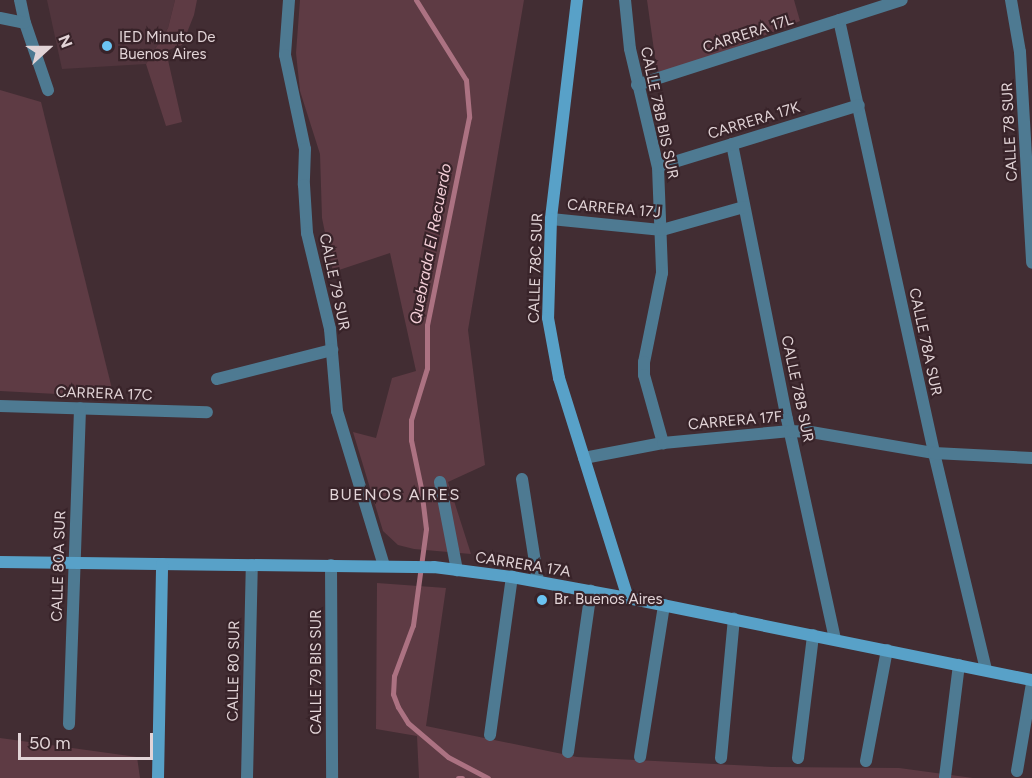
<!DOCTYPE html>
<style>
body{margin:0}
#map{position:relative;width:1032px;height:778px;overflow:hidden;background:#422d33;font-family:Figtree,sans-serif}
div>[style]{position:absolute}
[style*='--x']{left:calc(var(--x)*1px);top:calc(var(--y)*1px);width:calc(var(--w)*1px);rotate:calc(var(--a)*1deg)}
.built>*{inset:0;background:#51353d}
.green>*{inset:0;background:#5e3b44}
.stream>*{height:5px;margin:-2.5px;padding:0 2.5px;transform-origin:2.5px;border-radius:2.5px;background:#ac7282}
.street>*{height:12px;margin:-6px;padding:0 6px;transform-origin:6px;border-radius:6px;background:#4e7a92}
.secondary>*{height:12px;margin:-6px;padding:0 6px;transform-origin:6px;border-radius:6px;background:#58a1c8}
.dots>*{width:16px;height:16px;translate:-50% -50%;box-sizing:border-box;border:3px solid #382329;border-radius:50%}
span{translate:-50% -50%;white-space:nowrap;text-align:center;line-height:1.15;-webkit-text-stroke:4.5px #382329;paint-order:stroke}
.street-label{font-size:15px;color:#e2d4d7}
.poi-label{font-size:15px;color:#e2d4d7}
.left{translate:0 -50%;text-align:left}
.water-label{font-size:16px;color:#f4cfd8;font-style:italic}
.neighbourhood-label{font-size:16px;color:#e2d4d7;letter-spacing:1.5px}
.north{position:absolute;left:18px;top:18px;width:60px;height:60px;-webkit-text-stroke:4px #382329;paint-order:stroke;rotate:69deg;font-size:16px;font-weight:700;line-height:24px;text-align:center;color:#e2d4d7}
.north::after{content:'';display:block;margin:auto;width:21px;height:27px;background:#e2d4d7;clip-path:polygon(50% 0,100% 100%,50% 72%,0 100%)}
.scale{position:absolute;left:18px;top:733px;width:135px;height:27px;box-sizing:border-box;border:3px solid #e2d4d7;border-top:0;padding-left:8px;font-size:18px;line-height:21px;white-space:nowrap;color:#e2d4d7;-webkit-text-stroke:4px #382329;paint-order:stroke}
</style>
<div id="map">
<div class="built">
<i style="clip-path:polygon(47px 0,175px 0,168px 28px,146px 64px,62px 69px)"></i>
</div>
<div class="green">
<i style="clip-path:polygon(175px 0,197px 0,194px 15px,182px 45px,166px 51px,182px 122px,166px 126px,146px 64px,168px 28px)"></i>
<i style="clip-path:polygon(300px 0,524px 0,468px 330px,485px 465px,448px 482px,471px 554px,414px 549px,398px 545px,383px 531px,353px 432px,376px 438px,392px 378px,416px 371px,390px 253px,333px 272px,322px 218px,320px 154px,300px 91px,296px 53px)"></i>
<i style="clip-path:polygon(647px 0,794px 0,800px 21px,658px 79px)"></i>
<i style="clip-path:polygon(0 90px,41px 102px,114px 397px,0 391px)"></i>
<i style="clip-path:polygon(377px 583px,446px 588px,426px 726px,577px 757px,772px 767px,899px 768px,973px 778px,419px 778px,417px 736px,376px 729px)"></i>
<i style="clip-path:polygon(0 738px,137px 757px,140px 778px,0 778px)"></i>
</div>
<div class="stream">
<i style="--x:416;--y:0;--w:94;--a:58"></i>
<i style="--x:466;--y:80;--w:37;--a:85"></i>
<i style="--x:469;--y:117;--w:212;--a:101.4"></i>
<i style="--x:427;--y:325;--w:43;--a:90"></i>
<i style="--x:427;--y:368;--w:54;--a:107.1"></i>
<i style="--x:411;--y:420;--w:20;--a:90"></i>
<i style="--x:411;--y:440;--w:49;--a:78.2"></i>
<i style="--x:421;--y:488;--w:41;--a:83"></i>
<i style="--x:426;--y:529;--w:97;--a:97.7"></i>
<i style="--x:413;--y:625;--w:54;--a:110.4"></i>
<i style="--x:394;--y:676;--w:18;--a:93"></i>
<i style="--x:393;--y:694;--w:14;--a:69"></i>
<i style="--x:398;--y:707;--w:19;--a:58"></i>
<i style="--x:408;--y:723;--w:52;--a:40.4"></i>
<i style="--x:448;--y:757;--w:45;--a:27.7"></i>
<i style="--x:458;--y:778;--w:4;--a:0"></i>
</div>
<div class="street">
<i style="--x:20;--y:0;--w:24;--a:78"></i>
<i style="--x:25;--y:23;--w:71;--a:71.1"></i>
<i style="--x:289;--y:0;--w:55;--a:94.2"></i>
<i style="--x:285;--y:55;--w:96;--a:78"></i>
<i style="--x:305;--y:149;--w:36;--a:92"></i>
<i style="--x:304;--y:185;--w:48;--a:86.4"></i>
<i style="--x:307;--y:233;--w:99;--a:76.5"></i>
<i style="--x:330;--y:329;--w:82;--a:85.1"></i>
<i style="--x:337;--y:411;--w:162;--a:73.1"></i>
<i style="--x:625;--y:0;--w:49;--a:84.2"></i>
<i style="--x:630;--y:49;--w:121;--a:76.7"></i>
<i style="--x:658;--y:167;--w:106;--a:87.8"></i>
<i style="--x:662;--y:273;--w:91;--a:101.4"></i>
<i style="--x:644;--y:362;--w:13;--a:90"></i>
<i style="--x:644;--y:375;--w:71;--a:74.4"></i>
<i style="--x:1011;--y:0;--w:53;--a:80.2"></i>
<i style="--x:1020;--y:52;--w:211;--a:86.7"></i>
<i style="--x:0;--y:18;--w:25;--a:11"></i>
<i style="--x:839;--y:20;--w:443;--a:77.6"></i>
<i style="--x:934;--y:453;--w:223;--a:76.5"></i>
<i style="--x:637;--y:85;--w:278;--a:-17.8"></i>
<i style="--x:732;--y:144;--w:280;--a:78.7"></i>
<i style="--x:787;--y:419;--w:226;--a:77.7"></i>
<i style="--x:658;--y:167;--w:210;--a:-17.1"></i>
<i style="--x:551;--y:219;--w:112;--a:5.7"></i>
<i style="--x:662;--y:230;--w:85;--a:-15.7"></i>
<i style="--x:217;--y:379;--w:119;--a:-14.2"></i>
<i style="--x:0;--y:406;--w:207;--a:1.7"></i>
<i style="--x:584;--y:458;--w:80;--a:-10.8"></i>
<i style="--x:663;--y:443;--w:128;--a:-5.4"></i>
<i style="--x:790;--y:431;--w:21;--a:3"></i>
<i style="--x:811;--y:432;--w:125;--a:9.7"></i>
<i style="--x:934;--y:453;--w:98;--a:2.9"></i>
<i style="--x:522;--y:479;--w:103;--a:81.1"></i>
<i style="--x:440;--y:482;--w:90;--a:79.1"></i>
<i style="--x:331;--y:565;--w:213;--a:89.7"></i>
<i style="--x:69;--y:724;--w:316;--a:-88"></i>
<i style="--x:490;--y:735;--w:160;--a:-82.1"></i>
<i style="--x:568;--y:752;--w:163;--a:-81.9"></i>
<i style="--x:640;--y:757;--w:154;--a:-81"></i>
<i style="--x:721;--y:758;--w:140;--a:-84.7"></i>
<i style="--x:798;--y:758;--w:124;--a:-83"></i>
<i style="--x:866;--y:761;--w:113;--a:-79.3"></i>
<i style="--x:1017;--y:771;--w:89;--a:-80.3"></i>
<i style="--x:945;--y:777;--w:113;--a:-82.9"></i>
<i style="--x:247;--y:778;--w:213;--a:-88.7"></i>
</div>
<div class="secondary">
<i style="--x:577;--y:0;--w:221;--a:96.8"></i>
<i style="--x:551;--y:219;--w:99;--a:91.7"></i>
<i style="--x:548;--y:318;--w:61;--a:79.6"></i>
<i style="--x:559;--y:378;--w:231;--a:72.6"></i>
<i style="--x:0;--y:562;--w:434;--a:0.7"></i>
<i style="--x:434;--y:567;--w:79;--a:7.3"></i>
<i style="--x:512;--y:577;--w:118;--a:10.3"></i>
<i style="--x:628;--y:598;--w:412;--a:11.5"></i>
<i style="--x:158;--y:778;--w:214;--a:-88.9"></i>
</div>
<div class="dots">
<i style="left:107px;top:46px;background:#6bc3f2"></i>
<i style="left:542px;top:600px;background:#6bc3f2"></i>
</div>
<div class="street-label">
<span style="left:748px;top:34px;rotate:-18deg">CARRERA 17L</span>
<span style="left:659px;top:113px;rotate:78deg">CALLE 78B BIS SUR</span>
<span style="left:754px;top:121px;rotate:-17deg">CARRERA 17K</span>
<span style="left:1010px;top:132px;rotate:-93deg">CALLE 78 SUR</span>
<span style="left:614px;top:209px;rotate:5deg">CARRERA 17J</span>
<span style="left:536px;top:268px;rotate:-88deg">CALLE 78C SUR</span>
<span style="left:334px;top:282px;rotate:78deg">CALLE 79 SUR</span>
<span style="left:925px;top:342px;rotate:78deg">CALLE 78A SUR</span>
<span style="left:797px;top:389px;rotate:78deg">CALLE 78B SUR</span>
<span style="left:104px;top:394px;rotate:2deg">CARRERA 17C</span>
<span style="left:735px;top:421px;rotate:-5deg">CARRERA 17F</span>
<span style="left:523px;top:565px;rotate:9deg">CARRERA 17A</span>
<span style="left:59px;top:566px;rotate:-88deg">CALLE 80A SUR</span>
<span style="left:234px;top:671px;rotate:-89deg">CALLE 80 SUR</span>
<span style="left:317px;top:672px;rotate:-90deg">CALLE 79 BIS SUR</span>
</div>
<div class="poi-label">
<span class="left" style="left:119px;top:46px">IED Minuto De<br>Buenos Aires</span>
<span class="left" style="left:554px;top:600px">Br. Buenos Aires</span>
</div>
<div class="water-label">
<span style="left:431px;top:244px;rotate:-79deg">Quebrada El Recuerdo</span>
</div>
<div class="neighbourhood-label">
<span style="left:395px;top:495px">BUENOS AIRES</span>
</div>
<div class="north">N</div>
<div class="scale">50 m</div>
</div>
